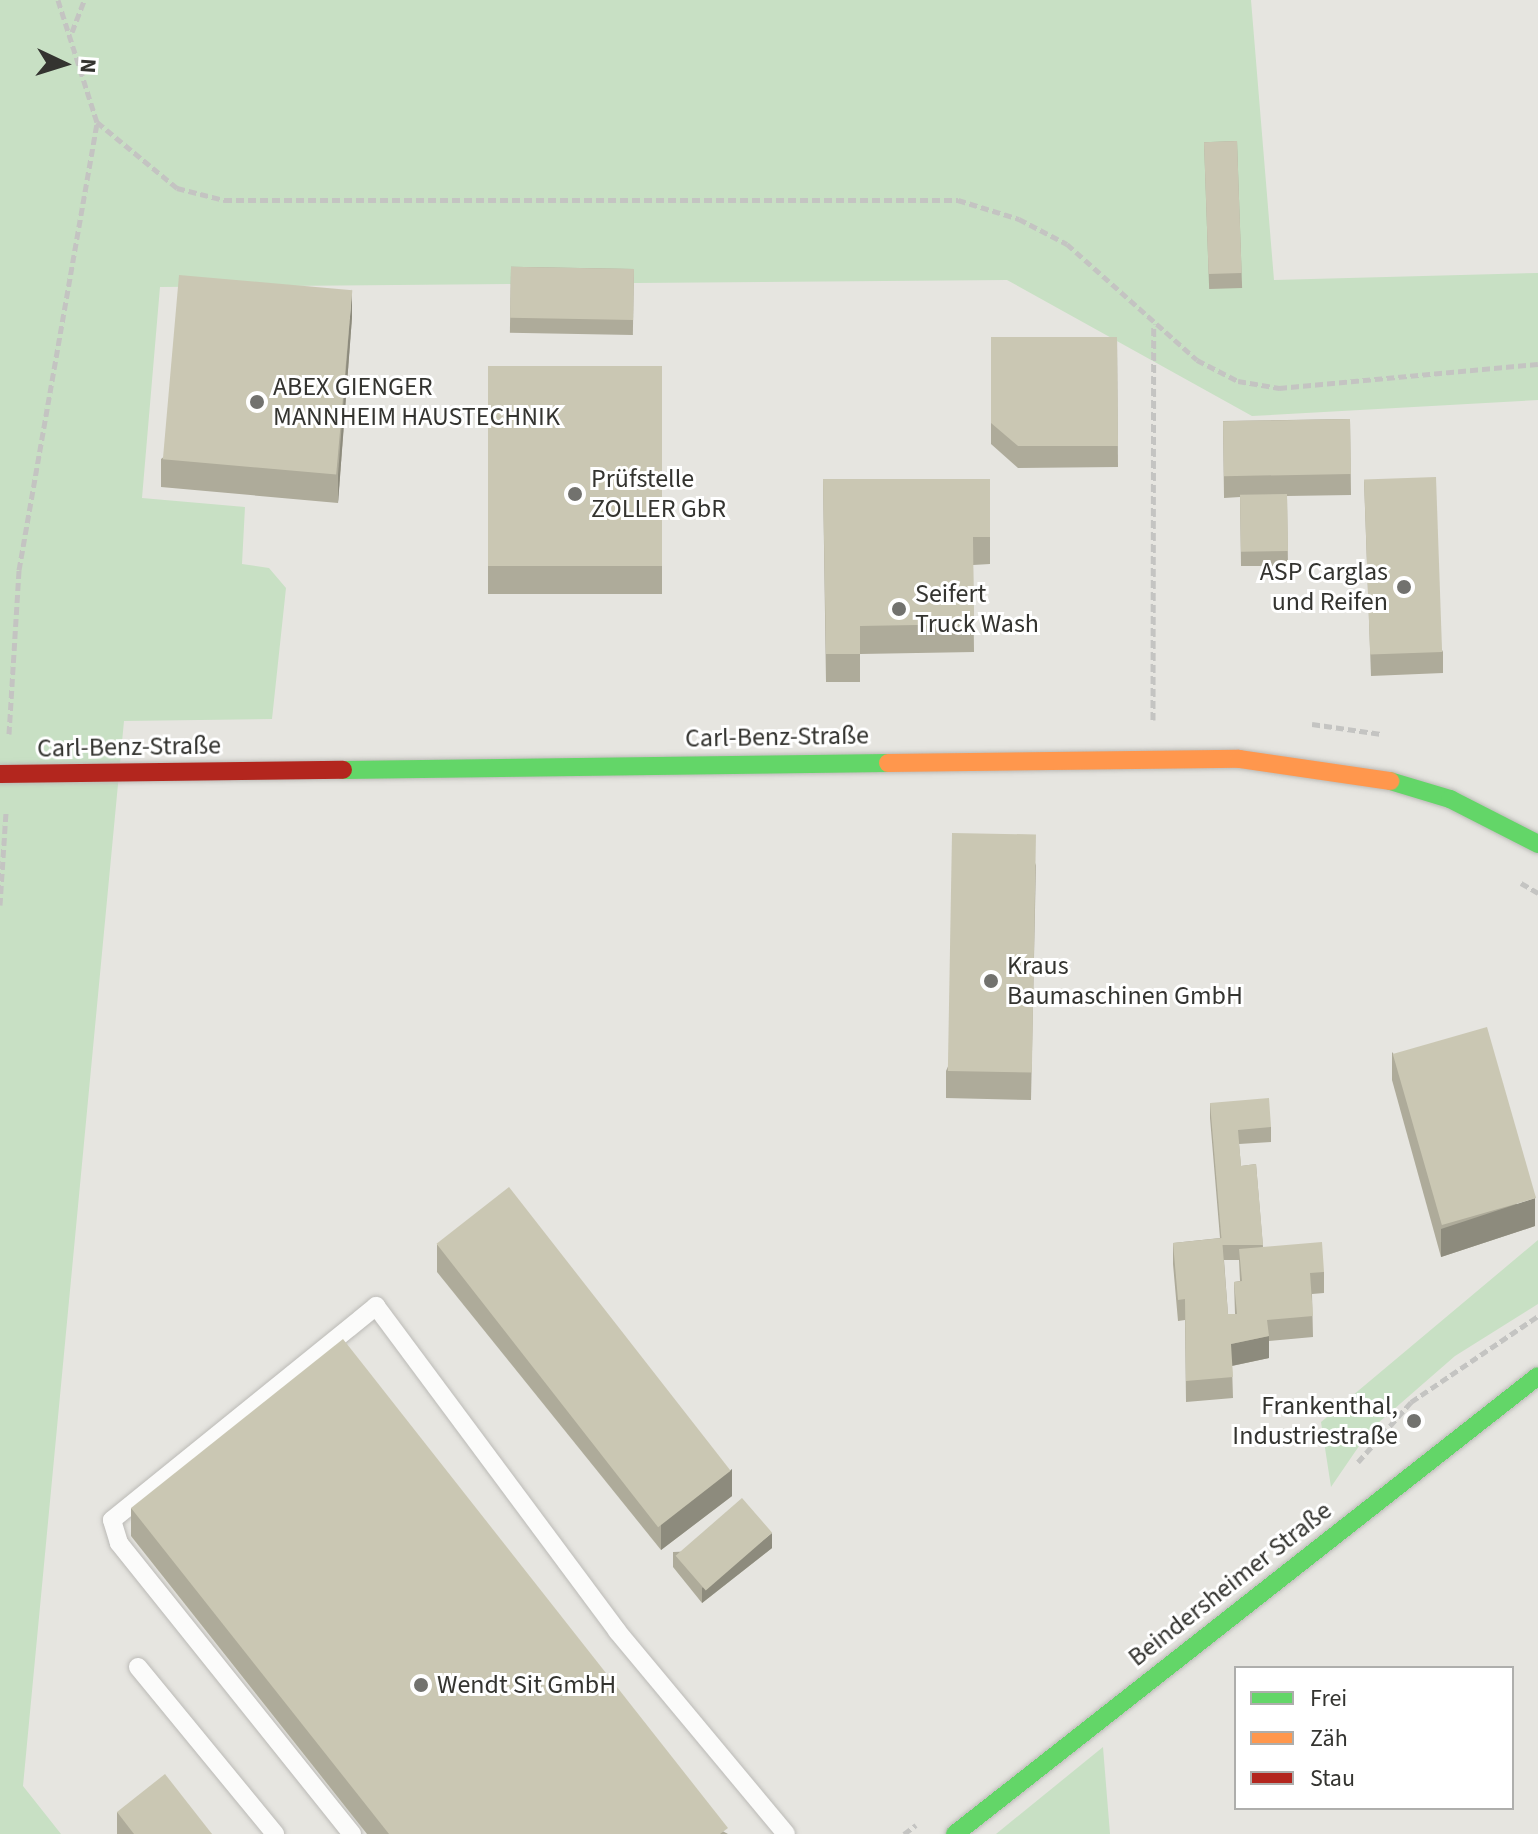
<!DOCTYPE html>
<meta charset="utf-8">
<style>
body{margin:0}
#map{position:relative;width:1538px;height:1834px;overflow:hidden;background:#e6e5e0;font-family:"Source Sans 3",sans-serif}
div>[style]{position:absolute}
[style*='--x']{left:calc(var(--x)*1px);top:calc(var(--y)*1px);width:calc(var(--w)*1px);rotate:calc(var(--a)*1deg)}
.green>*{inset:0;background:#c8e0c4}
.path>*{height:5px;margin-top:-2.5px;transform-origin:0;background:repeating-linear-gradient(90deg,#c4c4c2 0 8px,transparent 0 12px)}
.roads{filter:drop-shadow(0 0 2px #bbbab6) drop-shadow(0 0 2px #bbbab6)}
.lane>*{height:18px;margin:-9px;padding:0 9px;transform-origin:9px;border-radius:9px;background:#fbfbfa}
.fast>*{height:18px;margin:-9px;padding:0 9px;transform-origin:9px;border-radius:9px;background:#63d668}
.slow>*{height:18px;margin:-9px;padding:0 9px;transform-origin:9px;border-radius:9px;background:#ff974d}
.jam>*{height:18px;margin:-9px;padding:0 9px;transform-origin:9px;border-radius:9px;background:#b3261e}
.wall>*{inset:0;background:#aeab9a;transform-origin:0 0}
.shaded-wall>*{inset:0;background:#8d8b7d}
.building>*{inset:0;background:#cac7b3;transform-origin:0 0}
.dots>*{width:22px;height:22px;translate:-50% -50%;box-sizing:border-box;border:4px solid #fff;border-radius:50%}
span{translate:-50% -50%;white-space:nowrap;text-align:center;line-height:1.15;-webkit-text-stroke:6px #fff;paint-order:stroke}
.poi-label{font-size:26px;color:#343430}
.left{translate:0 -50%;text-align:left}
.right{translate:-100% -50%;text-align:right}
.street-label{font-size:26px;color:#343430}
.legend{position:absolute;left:1234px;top:1666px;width:280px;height:144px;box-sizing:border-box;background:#fff;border:2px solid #aeaeac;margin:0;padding:10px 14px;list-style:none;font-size:24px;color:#343430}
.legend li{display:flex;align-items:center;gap:16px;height:40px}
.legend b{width:40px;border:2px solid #aeaeac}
.north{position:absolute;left:24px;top:24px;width:80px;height:80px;-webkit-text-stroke:6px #fff;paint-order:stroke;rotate:94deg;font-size:22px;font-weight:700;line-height:32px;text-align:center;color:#343430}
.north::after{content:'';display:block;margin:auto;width:28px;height:36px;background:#343430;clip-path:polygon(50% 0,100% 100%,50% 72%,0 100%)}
</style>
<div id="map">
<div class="green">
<i style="clip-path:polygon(0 0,1251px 0,1274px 280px,1538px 273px,1538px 400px,1252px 416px,1007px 280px,160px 287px,142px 498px,245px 507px,242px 564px,269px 568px,286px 588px,272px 719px,124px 721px,23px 1786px,61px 1834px,0 1834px)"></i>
<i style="clip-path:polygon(1538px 1240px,1538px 1304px,1455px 1356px,1370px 1430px,1331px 1487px,1321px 1422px)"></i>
<i style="clip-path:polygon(1103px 1747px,1110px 1834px,996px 1834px)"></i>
</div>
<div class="path">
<i style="--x:58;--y:0;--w:128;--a:72.3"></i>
<i style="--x:97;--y:122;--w:104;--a:39.5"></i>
<i style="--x:177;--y:188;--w:49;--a:14.3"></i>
<i style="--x:224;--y:200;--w:734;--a:0"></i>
<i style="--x:958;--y:200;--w:64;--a:17.3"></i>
<i style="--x:1019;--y:219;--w:54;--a:27.5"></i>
<i style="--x:1067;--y:244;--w:174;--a:41.7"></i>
<i style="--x:1197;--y:360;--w:46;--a:27.1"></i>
<i style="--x:1238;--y:381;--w:42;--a:9.7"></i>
<i style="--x:1279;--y:388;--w:260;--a:-5.3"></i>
<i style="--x:72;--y:32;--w:34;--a:-69"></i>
<i style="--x:1153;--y:720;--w:396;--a:-89.9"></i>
<i style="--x:1312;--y:724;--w:70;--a:8.2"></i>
<i style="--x:9;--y:734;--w:164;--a:-86.5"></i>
<i style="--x:19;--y:570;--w:454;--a:-80.1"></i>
<i style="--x:1521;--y:883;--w:20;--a:30"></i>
<i style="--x:0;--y:905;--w:93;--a:-86.3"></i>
<i style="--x:1358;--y:1462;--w:80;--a:-48.5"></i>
<i style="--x:1411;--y:1402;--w:153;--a:-34.1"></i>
<i style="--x:904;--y:1834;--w:15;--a:-37"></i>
</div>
<div class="roads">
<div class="lane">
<i style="--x:138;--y:1667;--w:216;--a:50.6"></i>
<i style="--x:352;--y:1834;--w:373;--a:-128.7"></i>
<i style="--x:119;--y:1543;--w:24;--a:-107"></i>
<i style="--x:112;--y:1520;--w:340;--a:-39"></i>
<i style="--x:376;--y:1306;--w:405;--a:53.4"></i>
<i style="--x:617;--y:1631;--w:264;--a:50.2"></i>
</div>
<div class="fast">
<i style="--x:343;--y:770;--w:545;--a:-0.74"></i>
<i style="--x:1390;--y:781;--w:63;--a:16.7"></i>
<i style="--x:1450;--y:799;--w:99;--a:27.1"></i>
<i style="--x:955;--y:1834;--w:741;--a:-38.15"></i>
</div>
<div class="slow">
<i style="--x:888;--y:763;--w:351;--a:-0.7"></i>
<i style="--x:1239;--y:759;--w:153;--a:8.3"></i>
</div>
<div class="jam">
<i style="--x:0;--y:774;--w:343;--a:-0.7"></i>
</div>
</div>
<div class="wall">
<i style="left:1237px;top:141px;width:147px;height:33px;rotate:88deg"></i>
<i style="left:634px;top:269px;width:66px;height:123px;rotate:91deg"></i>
<i style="clip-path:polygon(352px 317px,338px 503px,161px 487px,161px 459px)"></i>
<i style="clip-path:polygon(991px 337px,1117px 337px,1118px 467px,1018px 468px,991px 444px)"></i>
<i style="left:488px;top:366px;width:174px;height:228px"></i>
<i style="clip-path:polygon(1350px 419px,1351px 495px,1287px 496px,1288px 566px,1241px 566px,1240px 497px,1224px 498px,1223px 421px)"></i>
<i style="clip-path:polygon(823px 479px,990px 479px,990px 564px,973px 565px,974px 652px,860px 654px,860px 682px,826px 682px)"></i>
<i style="clip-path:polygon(1364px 480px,1443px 652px,1443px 673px,1371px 676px)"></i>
<i style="clip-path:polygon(1036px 863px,1031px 1100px,946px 1098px,946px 1071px)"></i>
<i style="clip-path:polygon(1392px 1052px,1535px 1226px,1441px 1257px,1392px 1080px)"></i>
<i style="clip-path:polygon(evenodd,1210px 1103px,1271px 1127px,1271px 1142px,1239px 1144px,1241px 1166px,1256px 1164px,1263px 1247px,1324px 1272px,1324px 1293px,1312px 1294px,1313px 1337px,1269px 1341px,1269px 1358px,1232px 1366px,1233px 1398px,1186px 1402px,1185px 1320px,1178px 1321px,1173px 1264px,1173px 1243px,1220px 1238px,1210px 1118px,1210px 1103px,1224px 1260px,1239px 1260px,1240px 1281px,1234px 1282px,1235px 1314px,1228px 1314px,1224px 1260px)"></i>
<i style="clip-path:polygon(437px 1244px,732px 1496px,661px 1550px,437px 1272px)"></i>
<i style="clip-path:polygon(131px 1508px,728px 1834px,367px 1834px,131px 1536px)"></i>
<i style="clip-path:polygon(772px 1548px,702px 1603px,673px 1567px,673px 1552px)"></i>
<i style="clip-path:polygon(117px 1812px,212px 1834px,117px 1834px)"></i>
</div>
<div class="shaded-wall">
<i style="clip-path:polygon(352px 289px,352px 317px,338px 503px,338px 475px)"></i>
<i style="clip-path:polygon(1535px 1198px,1535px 1226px,1441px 1257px,1441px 1229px)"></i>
<i style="clip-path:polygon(1269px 1336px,1269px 1358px,1231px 1366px,1231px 1344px)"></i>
<i style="clip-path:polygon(732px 1469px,732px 1496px,661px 1550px,661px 1522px)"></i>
<i style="clip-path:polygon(772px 1533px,772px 1548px,702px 1603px,702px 1588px)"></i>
</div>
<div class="building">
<i style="left:1237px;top:141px;width:132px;height:33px;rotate:88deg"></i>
<i style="left:634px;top:269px;width:51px;height:123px;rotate:91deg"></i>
<i style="left:179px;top:275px;width:174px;height:185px;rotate:5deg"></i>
<i style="clip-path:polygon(991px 337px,1117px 337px,1118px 446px,1018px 446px,991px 423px)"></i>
<i style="left:488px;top:366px;width:174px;height:200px"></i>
<i style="left:1350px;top:419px;width:55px;height:127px;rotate:89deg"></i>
<i style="left:1436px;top:477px;width:175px;height:72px;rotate:88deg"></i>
<i style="clip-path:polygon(823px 479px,990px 479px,990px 537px,973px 537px,974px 624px,860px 626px,860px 654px,826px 654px)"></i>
<i style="left:1287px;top:494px;width:57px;height:47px;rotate:89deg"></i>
<i style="left:952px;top:833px;width:84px;height:238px;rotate:1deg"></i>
<i style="left:1487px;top:1027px;width:178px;height:98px;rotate:74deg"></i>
<i style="clip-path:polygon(1269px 1098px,1271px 1127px,1238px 1130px,1241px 1166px,1256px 1164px,1263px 1245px,1222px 1245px,1210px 1103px)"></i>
<i style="left:509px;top:1187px;width:360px;height:92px;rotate:52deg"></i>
<i style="clip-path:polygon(1222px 1238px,1228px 1314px,1237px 1314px,1234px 1282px,1242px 1281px,1239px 1249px,1322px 1242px,1324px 1272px,1310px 1273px,1313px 1316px,1267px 1320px,1269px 1336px,1231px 1344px,1233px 1377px,1186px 1381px,1185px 1299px,1178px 1300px,1173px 1243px)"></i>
<i style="clip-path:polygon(343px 1339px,728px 1828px,720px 1834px,389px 1834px,131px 1508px)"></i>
<i style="left:742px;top:1498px;width:46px;height:88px;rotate:49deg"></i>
<i style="clip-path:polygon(165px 1774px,212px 1834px,134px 1834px,117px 1812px)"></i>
</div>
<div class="dots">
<i style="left:257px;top:402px;background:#72726e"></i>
<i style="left:575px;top:494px;background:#72726e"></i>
<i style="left:1404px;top:587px;background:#72726e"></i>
<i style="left:899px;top:609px;background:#72726e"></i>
<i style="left:991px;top:981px;background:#72726e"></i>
<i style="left:1414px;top:1421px;background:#72726e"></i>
<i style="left:421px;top:1685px;background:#72726e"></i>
</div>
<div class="poi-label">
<span class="left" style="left:273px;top:402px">ABEX GIENGER<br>MANNHEIM HAUSTECHNIK</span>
<span class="left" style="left:591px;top:494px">Prüfstelle<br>ZOLLER GbR</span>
<span class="right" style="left:1388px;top:587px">ASP Carglas<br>und Reifen</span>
<span class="left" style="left:915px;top:609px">Seifert<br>Truck Wash</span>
<span class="left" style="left:1007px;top:981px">Kraus<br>Baumaschinen GmbH</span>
<span class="right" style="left:1398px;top:1421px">Frankenthal,<br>Industriestraße</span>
<span class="left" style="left:437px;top:1685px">Wendt Sit GmbH</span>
</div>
<div class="street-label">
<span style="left:777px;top:737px;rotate:-1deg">Carl-Benz-Straße</span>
<span style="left:129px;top:747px;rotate:-1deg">Carl-Benz-Straße</span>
<span style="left:1230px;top:1584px;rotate:-38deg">Beindersheimer Straße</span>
</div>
<ul class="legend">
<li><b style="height:10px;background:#63d668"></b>Frei</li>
<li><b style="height:10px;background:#ff974d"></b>Zäh</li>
<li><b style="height:10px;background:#b3261e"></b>Stau</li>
</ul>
<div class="north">N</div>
</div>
